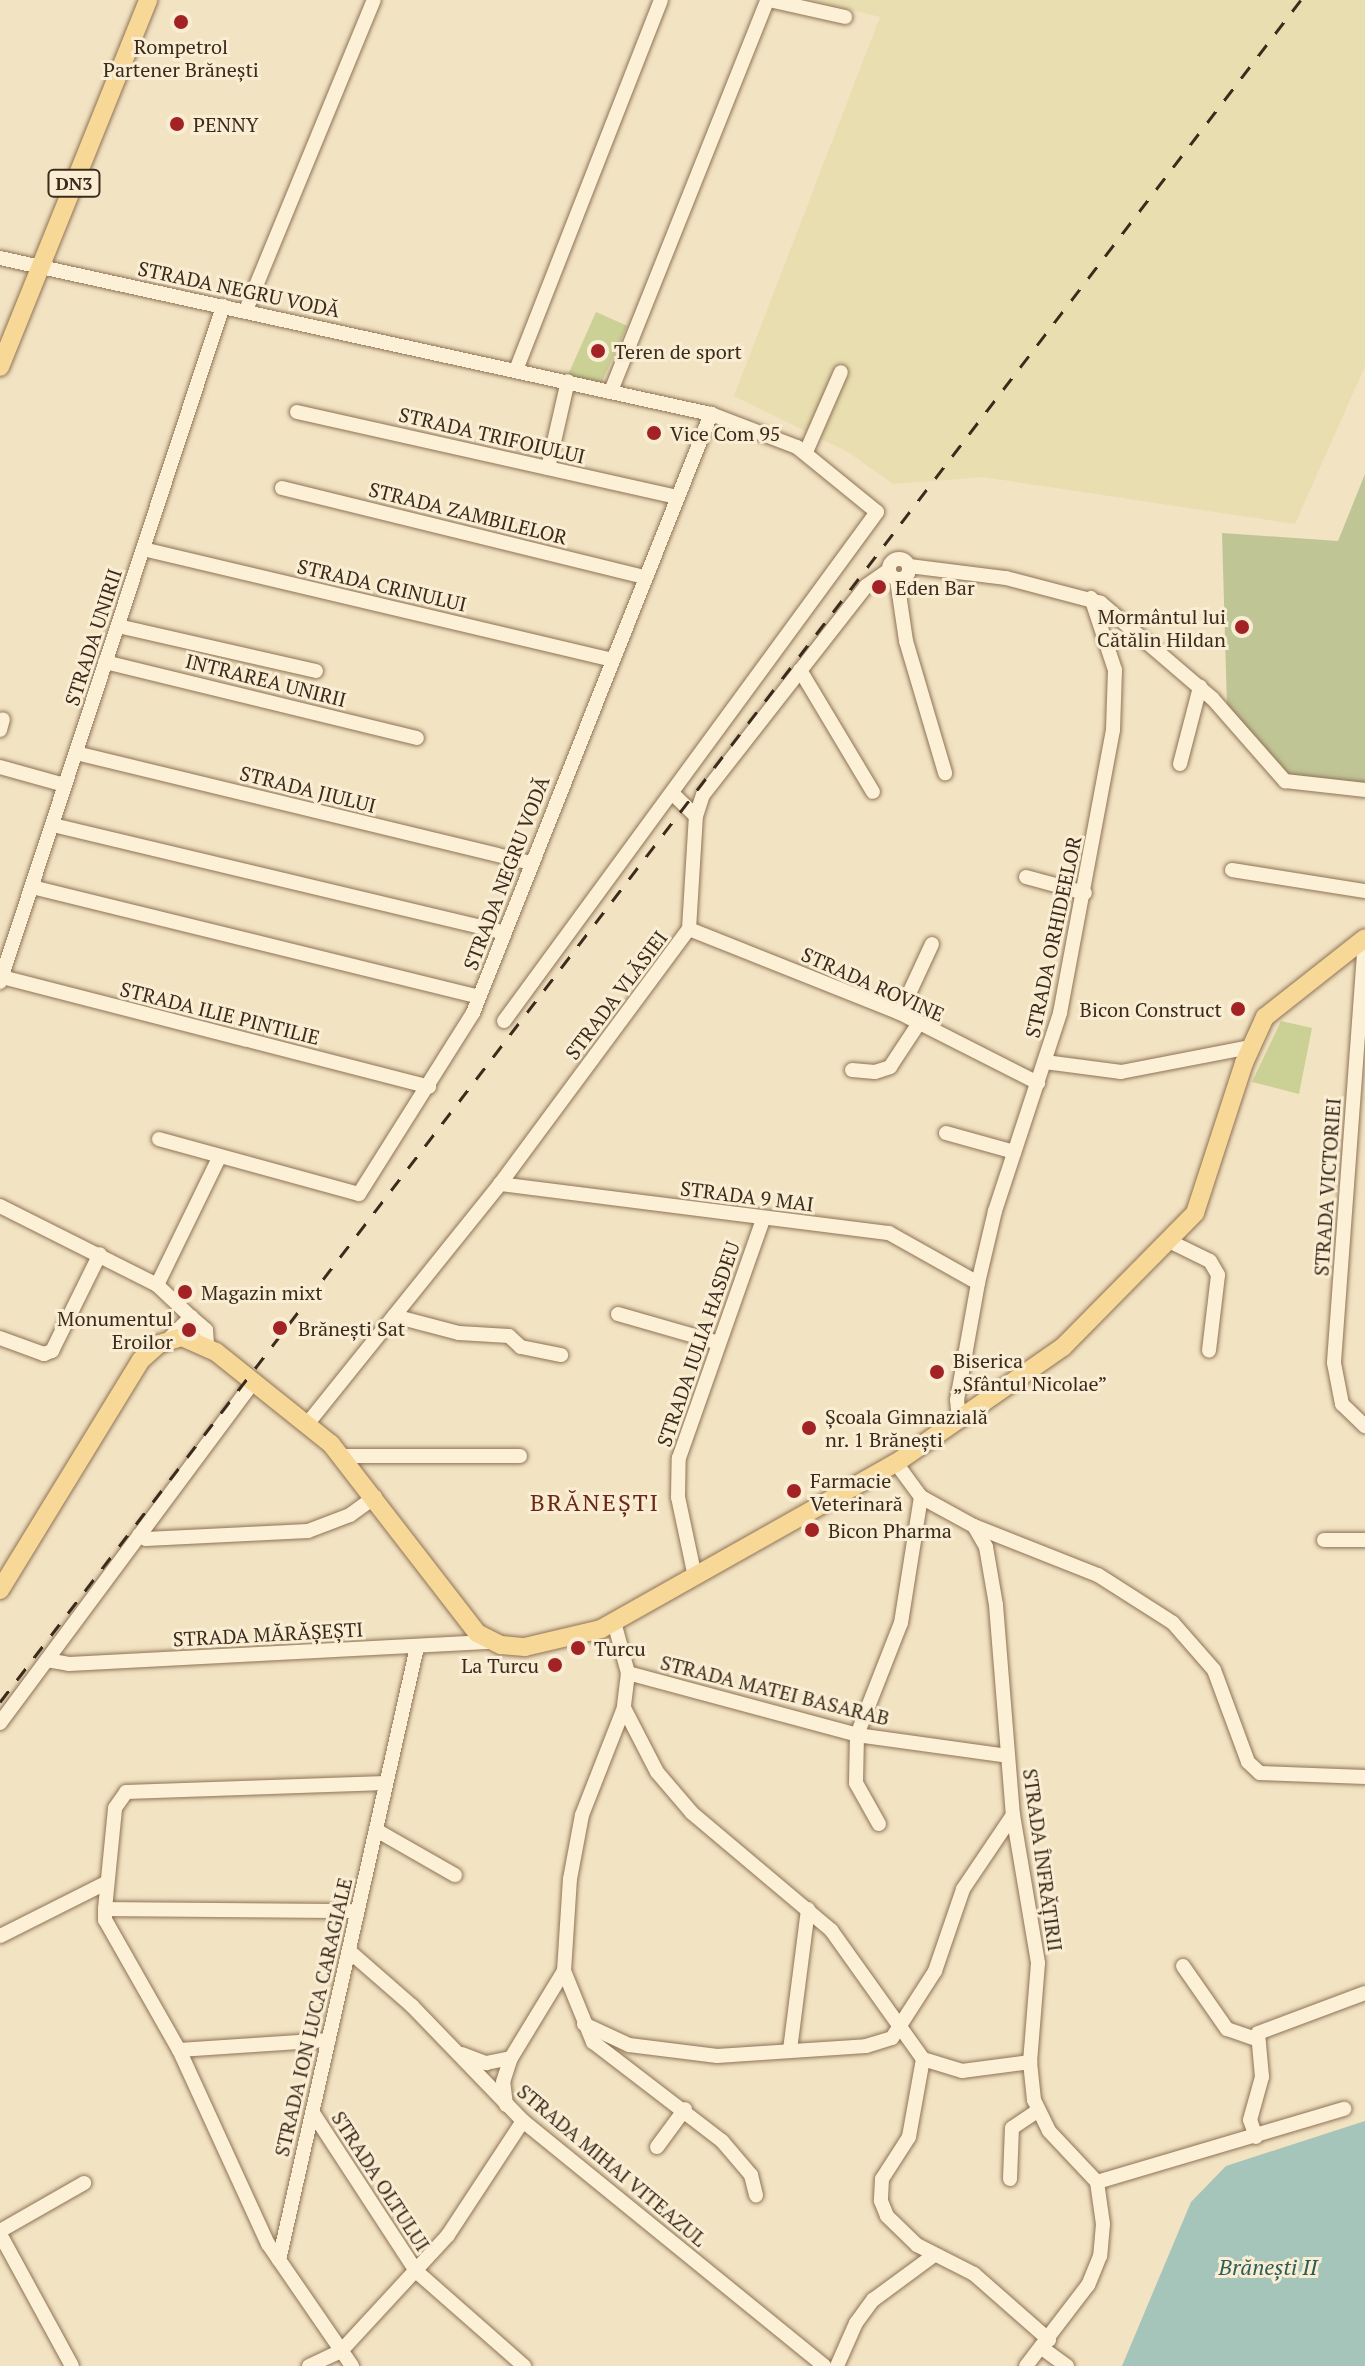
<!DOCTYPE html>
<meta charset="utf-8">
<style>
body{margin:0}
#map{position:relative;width:1365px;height:2366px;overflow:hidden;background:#f2e3c2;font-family:"PT Serif",serif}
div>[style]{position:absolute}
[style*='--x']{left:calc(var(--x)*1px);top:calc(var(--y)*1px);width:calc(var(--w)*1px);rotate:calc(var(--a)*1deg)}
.farmland>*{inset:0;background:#e8deaf}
.green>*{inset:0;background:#cbd195;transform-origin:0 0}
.cemetery>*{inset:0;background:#c0c595}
.water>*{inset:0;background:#a5c4ba}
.roads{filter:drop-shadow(0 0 2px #8e7357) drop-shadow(0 0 2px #8e7357)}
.minor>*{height:14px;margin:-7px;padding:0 7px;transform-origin:7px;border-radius:7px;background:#fcf0d6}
.minor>.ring{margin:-7px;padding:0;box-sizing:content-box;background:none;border:14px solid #fcf0d6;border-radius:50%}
.major>*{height:18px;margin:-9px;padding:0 9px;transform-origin:9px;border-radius:9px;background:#f8d897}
.rail>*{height:3px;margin-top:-1.5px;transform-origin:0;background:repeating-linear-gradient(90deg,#3c2b1d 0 14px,transparent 0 28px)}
.dots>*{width:22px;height:22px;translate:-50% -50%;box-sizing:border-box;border:4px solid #f9edd3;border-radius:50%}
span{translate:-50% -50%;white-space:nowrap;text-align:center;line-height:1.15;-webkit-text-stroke:6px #f9edd3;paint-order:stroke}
.shield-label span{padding:2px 6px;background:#f9edd3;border:2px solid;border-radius:6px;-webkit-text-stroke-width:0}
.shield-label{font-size:18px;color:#3c2b1d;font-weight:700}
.poi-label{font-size:20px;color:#3c2b1d}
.left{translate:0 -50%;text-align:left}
.right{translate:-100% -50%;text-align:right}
.street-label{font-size:20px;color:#3c2b1d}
.water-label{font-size:22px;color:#2b5d59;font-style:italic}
.quarter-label{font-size:24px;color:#6d2818;letter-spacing:2px}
</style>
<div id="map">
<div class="farmland">
<i style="clip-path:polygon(812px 0,1365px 0,1365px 366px,1295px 524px,983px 477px,893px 484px,848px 452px,734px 396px,880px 17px)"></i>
</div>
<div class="green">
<i style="left:596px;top:312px;width:34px;height:70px;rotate:24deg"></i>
<i style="clip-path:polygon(1281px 1021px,1312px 1028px,1299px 1094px,1252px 1082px)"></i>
</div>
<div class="cemetery">
<i style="clip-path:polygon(1365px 474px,1365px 788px,1288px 778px,1227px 707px,1222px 533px,1338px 541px)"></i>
</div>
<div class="water">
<i style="clip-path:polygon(1365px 2121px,1365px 2366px,1122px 2366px,1191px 2202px,1226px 2166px)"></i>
</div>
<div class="roads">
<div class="minor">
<i style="--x:769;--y:0;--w:78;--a:12.6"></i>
<i style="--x:0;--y:258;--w:728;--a:12.38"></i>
<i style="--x:711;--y:414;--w:92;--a:21"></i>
<i style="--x:797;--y:447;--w:103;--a:39.1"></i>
<i style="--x:877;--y:512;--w:631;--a:126.23"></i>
<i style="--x:246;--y:310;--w:335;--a:-67.6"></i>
<i style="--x:516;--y:370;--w:397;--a:-68.6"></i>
<i style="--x:611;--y:391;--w:421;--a:-68.2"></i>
<i style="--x:297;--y:412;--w:390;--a:12.6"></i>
<i style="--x:806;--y:452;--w:87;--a:-66.4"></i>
<i style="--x:548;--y:468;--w:89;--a:-77.1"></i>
<i style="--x:282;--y:488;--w:374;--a:13.8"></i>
<i style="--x:143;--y:549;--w:481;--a:13.3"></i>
<i class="ring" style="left:889px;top:559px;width:6px;height:6px"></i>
<i style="--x:909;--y:566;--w:98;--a:7.1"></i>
<i style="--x:1006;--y:578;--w:98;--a:14.7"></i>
<i style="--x:1101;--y:603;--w:146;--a:40.6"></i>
<i style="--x:1212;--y:698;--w:111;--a:48.7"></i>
<i style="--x:1285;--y:781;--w:81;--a:6.4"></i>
<i style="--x:897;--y:580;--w:62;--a:81.6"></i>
<i style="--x:906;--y:641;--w:138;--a:73.5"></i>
<i style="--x:118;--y:626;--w:203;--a:12.8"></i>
<i style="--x:105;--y:662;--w:321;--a:13.7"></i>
<i style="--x:800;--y:670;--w:142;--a:59.1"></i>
<i style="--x:0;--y:730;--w:11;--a:-75"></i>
<i style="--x:76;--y:753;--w:467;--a:13.6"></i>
<i style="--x:1180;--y:764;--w:80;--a:-75.4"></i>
<i style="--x:0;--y:767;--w:67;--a:15.5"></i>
<i style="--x:672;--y:793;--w:33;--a:44"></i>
<i style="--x:53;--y:825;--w:463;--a:13.4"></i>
<i style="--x:1232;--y:870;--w:135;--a:9"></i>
<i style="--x:1026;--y:877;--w:61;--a:15.2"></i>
<i style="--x:32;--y:887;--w:460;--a:13.8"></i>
<i style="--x:689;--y:929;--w:227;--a:21.7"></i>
<i style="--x:900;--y:1013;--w:155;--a:26.9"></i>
<i style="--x:1365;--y:940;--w:424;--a:94.2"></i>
<i style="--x:1334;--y:1363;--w:42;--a:79"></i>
<i style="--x:1342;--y:1404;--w:32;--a:44"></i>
<i style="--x:2;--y:977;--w:441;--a:14.4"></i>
<i style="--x:0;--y:982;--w:712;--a:-71.74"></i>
<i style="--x:900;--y:1013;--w:76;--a:-65.1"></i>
<i style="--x:1045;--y:1062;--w:77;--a:7.5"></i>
<i style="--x:1121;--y:1072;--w:131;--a:-11"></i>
<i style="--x:852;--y:1070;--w:23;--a:5"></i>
<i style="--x:875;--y:1072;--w:16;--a:-18"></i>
<i style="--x:890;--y:1067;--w:53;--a:-56.6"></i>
<i style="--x:946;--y:1133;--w:71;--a:15.6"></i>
<i style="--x:159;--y:1139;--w:207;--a:15.4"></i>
<i style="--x:359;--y:1194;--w:214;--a:-57.8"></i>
<i style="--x:473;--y:1013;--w:645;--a:-68.33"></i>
<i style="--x:500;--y:1184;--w:392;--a:7.2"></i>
<i style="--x:889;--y:1233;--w:102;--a:29.3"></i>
<i style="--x:0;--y:1206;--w:176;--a:26.7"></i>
<i style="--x:157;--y:1285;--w:47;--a:43.3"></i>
<i style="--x:1171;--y:1242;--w:43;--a:26"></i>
<i style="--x:1210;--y:1261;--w:16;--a:60"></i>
<i style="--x:1218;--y:1275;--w:76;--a:96.8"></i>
<i style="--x:157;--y:1285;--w:141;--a:-64"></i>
<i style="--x:618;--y:1314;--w:105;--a:16"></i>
<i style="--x:394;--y:1316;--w:67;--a:14.7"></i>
<i style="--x:459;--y:1333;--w:50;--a:3.4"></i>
<i style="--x:509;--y:1336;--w:16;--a:43"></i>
<i style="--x:521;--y:1347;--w:41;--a:11.3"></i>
<i style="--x:191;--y:1317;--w:20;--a:41"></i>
<i style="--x:206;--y:1330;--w:16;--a:86"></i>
<i style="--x:0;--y:1338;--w:47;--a:20"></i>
<i style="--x:44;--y:1354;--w:9;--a:-21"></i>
<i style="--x:52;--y:1351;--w:108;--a:-63.7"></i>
<i style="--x:170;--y:1338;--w:30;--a:-45"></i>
<i style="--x:959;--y:1421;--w:21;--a:-95"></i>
<i style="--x:957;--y:1400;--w:119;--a:-79.8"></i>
<i style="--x:978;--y:1283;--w:74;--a:-76.7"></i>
<i style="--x:995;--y:1211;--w:208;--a:-71.8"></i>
<i style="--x:1060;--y:1013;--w:288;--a:-79.4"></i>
<i style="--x:1113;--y:730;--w:60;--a:-88.1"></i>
<i style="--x:1115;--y:670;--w:76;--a:-108.4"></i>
<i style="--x:308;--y:1423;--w:307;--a:-51.2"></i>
<i style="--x:500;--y:1184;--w:317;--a:-53.5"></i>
<i style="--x:689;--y:929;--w:113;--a:-86.5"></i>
<i style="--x:696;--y:816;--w:22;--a:-72"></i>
<i style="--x:703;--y:795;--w:265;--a:-52"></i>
<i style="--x:866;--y:586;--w:28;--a:-35"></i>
<i style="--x:344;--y:1456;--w:176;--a:0"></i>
<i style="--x:896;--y:1463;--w:42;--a:53.7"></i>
<i style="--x:921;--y:1497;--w:60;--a:28.7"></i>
<i style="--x:974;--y:1526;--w:133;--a:21.6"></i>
<i style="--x:1098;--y:1575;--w:89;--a:32.6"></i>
<i style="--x:1173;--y:1623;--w:62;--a:48.9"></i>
<i style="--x:1214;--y:1670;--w:98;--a:69.7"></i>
<i style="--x:1248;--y:1762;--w:16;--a:43"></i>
<i style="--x:1260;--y:1773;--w:105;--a:2.2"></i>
<i style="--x:974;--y:1526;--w:24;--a:60"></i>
<i style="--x:986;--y:1547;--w:59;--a:80.2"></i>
<i style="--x:996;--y:1605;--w:211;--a:85.4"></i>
<i style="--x:1013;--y:1815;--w:150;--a:80.4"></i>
<i style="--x:1038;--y:1963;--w:99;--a:94.6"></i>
<i style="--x:1030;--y:2062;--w:38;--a:84"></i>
<i style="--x:1034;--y:2100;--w:34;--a:64"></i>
<i style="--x:1049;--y:2131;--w:70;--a:46.7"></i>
<i style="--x:1097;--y:2182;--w:42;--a:81.9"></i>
<i style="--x:1103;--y:2224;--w:32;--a:95"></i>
<i style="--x:1100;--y:2256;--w:31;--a:112"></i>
<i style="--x:1088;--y:2285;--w:102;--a:127.4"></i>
<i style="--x:139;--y:1535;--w:8;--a:30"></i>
<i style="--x:146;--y:1539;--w:162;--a:-2.8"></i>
<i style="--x:308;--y:1531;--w:45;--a:-20.9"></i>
<i style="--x:350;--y:1515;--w:31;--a:-36"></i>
<i style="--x:1324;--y:1540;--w:41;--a:0"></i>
<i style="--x:695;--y:1577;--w:82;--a:-102"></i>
<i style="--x:678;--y:1497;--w:39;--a:-89"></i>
<i style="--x:679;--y:1458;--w:253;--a:-70.6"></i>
<i style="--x:614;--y:1622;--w:53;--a:74.6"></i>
<i style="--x:628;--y:1673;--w:35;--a:97"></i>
<i style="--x:624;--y:1708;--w:72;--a:62.7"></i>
<i style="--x:657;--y:1772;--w:54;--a:49.5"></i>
<i style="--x:692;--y:1813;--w:182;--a:40.1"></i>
<i style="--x:831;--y:1930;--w:158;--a:54.5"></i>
<i style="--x:923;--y:2059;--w:41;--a:17.1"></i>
<i style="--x:962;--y:2071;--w:69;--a:-7.5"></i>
<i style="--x:47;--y:1660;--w:22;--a:10"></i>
<i style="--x:69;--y:1664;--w:423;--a:-3"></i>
<i style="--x:628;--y:1673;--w:237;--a:15.1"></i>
<i style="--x:857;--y:1735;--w:152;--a:7.9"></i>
<i style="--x:0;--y:1723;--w:426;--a:-53.4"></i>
<i style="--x:879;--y:1824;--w:47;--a:-119.3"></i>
<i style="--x:856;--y:1783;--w:48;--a:-88.8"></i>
<i style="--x:857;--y:1735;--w:120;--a:-68.6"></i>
<i style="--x:901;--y:1623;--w:128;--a:-81"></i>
<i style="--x:376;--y:1830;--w:91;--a:29.7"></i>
<i style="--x:105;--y:1909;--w:252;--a:0.5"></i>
<i style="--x:0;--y:1936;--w:119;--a:-26.6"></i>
<i style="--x:349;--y:1951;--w:84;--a:41.1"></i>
<i style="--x:412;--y:2006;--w:160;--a:46"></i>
<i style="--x:523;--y:2121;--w:388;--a:39.1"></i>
<i style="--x:1183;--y:1966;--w:77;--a:55.1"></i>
<i style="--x:1227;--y:2029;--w:31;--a:19"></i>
<i style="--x:564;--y:1971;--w:77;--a:67.8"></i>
<i style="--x:593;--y:2042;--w:163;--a:37.5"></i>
<i style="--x:722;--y:2141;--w:45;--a:49.5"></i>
<i style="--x:751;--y:2175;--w:21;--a:76"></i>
<i style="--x:584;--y:2024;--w:50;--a:25"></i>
<i style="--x:629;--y:2045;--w:89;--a:7.1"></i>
<i style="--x:717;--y:2056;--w:149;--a:-3.8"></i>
<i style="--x:866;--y:2046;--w:27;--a:-17"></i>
<i style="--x:892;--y:2038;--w:80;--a:-57.3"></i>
<i style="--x:935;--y:1971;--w:87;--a:-71.1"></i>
<i style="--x:963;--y:1889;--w:89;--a:-56"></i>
<i style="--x:179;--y:2050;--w:150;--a:-3.8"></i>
<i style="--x:790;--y:2050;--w:142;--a:-82.7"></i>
<i style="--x:462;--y:2054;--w:26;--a:21"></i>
<i style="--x:486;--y:2063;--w:25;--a:-11"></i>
<i style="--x:923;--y:2059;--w:79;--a:100.2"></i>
<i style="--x:909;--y:2137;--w:50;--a:122.7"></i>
<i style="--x:882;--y:2179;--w:22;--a:93"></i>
<i style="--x:881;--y:2201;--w:16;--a:68"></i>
<i style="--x:887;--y:2216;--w:42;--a:44"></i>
<i style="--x:917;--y:2245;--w:64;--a:27"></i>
<i style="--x:974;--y:2274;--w:100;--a:41.3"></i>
<i style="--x:506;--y:2105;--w:23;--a:-97"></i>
<i style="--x:503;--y:2082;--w:25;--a:-72"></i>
<i style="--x:511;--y:2058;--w:102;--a:-58.7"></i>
<i style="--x:564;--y:1971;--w:92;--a:-86.3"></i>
<i style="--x:570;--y:1879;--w:65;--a:-79.4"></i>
<i style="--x:582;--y:1815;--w:115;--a:-68.6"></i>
<i style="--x:313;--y:2113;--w:189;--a:56.9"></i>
<i style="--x:416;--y:2271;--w:144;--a:41.3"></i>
<i style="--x:1256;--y:2137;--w:18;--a:-109"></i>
<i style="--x:1250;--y:2120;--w:45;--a:-74.4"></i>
<i style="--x:1262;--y:2077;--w:44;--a:-95.2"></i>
<i style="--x:1258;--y:2033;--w:114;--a:-20.5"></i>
<i style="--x:657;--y:2147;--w:47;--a:-53.6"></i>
<i style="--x:1010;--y:2179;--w:51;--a:-87.8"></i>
<i style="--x:1012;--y:2128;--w:30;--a:-34"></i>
<i style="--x:1097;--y:2182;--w:258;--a:-16.5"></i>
<i style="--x:0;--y:2231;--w:97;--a:-29.7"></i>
<i style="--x:0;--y:2234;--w:150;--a:61.4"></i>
<i style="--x:279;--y:2260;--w:628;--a:-77.31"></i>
<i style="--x:1042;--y:2348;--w:31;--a:36"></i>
<i style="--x:309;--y:2366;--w:35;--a:-25"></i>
<i style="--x:341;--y:2351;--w:158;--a:-47.3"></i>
<i style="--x:448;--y:2235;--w:136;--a:-56.7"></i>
<i style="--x:352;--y:2366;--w:148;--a:-124.5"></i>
<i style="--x:268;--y:2244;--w:213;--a:-114.6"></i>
<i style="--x:179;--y:2050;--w:150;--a:-119.6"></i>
<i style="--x:105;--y:1920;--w:11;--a:-90"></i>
<i style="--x:105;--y:1909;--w:101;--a:-84.3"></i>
<i style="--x:115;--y:1808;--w:19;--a:-55"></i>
<i style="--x:126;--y:1792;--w:260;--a:-2"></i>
<i style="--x:837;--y:2366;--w:47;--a:-66.2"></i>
<i style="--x:856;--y:2323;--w:29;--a:-54"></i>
<i style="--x:873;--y:2300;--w:74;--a:-36.3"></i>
</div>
<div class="major">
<i style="--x:0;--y:367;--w:396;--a:-68"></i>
<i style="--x:0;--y:1590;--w:270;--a:-58.5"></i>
<i style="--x:141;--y:1360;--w:24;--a:-42"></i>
<i style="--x:159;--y:1344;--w:24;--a:-17"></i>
<i style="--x:182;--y:1337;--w:37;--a:24"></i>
<i style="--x:216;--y:1352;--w:147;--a:38.7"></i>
<i style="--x:331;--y:1444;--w:239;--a:52.3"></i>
<i style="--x:477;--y:1633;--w:27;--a:27"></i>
<i style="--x:501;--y:1645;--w:24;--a:5"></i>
<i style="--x:525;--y:1647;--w:78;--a:-13.3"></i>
<i style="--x:601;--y:1629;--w:338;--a:-29.4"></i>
<i style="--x:896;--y:1463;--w:203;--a:-34.8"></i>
<i style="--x:1063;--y:1347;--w:188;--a:-45.4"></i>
<i style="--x:1195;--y:1213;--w:158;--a:-71.9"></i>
<i style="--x:1244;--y:1063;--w:51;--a:-65.5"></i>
<i style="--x:1265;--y:1017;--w:127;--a:-38.3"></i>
</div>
</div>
<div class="rail">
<i style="--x:0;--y:1702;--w:2142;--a:-52.61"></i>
</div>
<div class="dots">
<i style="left:181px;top:22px;background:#a22225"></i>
<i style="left:177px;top:124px;background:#a22225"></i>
<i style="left:598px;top:351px;background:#a22225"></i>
<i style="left:654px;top:433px;background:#a22225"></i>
<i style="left:879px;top:587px;background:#a22225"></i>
<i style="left:1242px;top:627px;background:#a22225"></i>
<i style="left:1238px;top:1009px;background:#a22225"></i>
<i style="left:185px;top:1292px;background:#a22225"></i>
<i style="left:280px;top:1328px;background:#a22225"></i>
<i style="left:189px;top:1330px;background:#a22225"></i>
<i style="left:937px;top:1372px;background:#a22225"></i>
<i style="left:809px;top:1428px;background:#a22225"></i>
<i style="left:794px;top:1491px;background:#a22225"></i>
<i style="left:812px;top:1530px;background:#a22225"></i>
<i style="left:578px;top:1648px;background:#a22225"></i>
<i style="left:555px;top:1665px;background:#a22225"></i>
</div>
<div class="shield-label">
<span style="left:74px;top:183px">DN3</span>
</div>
<div class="poi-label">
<span style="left:181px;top:58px">Rompetrol<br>Partener Brănești</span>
<span class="left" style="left:193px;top:124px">PENNY</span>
<span class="left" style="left:614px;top:351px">Teren de sport</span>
<span class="left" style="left:670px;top:433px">Vice Com 95</span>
<span class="left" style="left:895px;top:587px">Eden Bar</span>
<span class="right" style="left:1226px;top:628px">Mormântul lui<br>Cătălin Hildan</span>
<span class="right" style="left:1222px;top:1009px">Bicon Construct</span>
<span class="left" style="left:201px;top:1292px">Magazin mixt</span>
<span class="right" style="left:173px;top:1330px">Monumentul<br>Eroilor</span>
<span class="left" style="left:298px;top:1328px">Brănești Sat</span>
<span class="left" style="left:953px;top:1372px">Biserica<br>„Sfântul Nicolae”</span>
<span class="left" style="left:825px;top:1428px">Școala Gimnazială<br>nr. 1 Brănești</span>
<span class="left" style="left:810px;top:1492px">Farmacie<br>Veterinară</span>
<span class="left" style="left:828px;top:1530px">Bicon Pharma</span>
<span class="left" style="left:594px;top:1648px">Turcu</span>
<span class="right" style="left:539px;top:1665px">La Turcu</span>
</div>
<div class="street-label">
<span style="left:239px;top:289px;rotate:12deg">STRADA NEGRU VODĂ</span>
<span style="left:492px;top:435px;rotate:13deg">STRADA TRIFOIULUI</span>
<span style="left:468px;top:513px;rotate:14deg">STRADA ZAMBILELOR</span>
<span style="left:382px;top:585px;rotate:13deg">STRADA CRINULUI</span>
<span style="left:93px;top:637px;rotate:-72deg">STRADA UNIRII</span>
<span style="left:266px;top:680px;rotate:14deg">INTRAREA UNIRII</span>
<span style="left:308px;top:789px;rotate:14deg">STRADA JIULUI</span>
<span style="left:506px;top:873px;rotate:-69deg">STRADA NEGRU VODĂ</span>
<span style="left:1053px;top:937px;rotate:-78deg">STRADA ORHIDEELOR</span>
<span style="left:873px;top:984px;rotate:24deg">STRADA ROVINE</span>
<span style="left:616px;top:995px;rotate:-53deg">STRADA VLĂSIEI</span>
<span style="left:220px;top:1013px;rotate:14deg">STRADA ILIE PINTILIE</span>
<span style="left:1327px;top:1187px;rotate:-86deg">STRADA VICTORIEI</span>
<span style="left:747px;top:1196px;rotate:7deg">STRADA 9 MAI</span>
<span style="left:698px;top:1344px;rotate:-71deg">STRADA IULIA HASDEU</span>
<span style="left:268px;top:1634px;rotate:-3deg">STRADA MĂRĂȘEȘTI</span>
<span style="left:775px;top:1690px;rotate:14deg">STRADA MATEI BASARAB</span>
<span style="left:1043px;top:1860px;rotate:82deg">STRADA ÎNFRĂȚIRII</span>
<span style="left:313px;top:2017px;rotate:-77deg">STRADA ION LUCA CARAGIALE</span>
<span style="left:612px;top:2165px;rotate:40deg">STRADA MIHAI VITEAZUL</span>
<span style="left:381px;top:2181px;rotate:57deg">STRADA OLTULUI</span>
</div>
<div class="water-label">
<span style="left:1268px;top:2267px">Brănești II</span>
</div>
<div class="quarter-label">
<span style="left:595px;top:1503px">BRĂNEȘTI</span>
</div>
</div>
